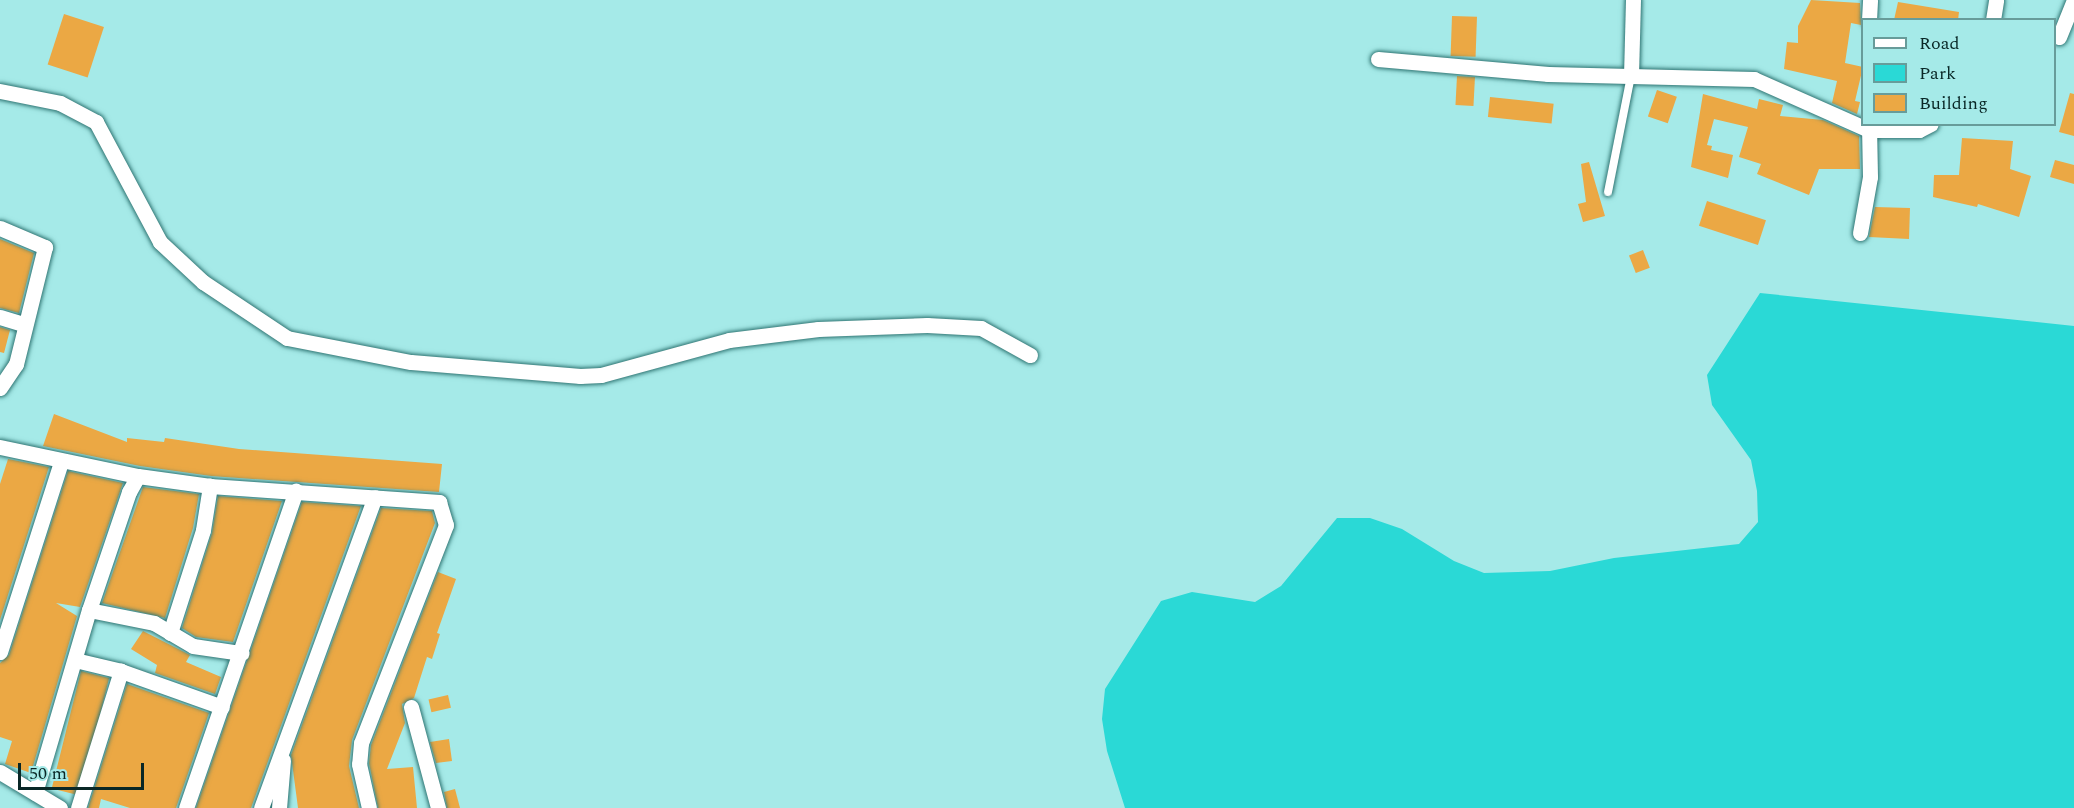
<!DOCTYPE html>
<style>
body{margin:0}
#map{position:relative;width:2074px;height:808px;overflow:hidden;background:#a5eae8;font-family:Spectral,serif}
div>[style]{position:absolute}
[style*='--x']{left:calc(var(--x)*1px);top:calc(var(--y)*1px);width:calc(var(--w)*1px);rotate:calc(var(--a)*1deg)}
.green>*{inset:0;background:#2ad9d6}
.building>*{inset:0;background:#eba844;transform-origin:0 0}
.roads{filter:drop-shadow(0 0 2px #2f7573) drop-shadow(0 0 2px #2f7573)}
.service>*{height:8px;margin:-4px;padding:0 4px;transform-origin:4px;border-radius:4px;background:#fff}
.minor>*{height:15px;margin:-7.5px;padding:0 7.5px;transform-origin:7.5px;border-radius:7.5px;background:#fff}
span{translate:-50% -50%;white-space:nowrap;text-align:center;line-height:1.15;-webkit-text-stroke:4.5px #a5eae8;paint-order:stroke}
.legend{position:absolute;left:1861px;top:18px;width:195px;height:108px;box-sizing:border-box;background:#a5eae8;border:2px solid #679c9a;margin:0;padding:8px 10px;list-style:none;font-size:18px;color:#092726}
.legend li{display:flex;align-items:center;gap:12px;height:30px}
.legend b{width:30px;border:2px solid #679c9a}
.scale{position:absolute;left:18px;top:763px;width:126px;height:27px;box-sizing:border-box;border:3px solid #092726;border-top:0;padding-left:8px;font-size:18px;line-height:21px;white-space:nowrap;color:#092726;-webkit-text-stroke:4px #a5eae8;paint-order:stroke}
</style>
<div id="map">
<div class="green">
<i style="clip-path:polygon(1760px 293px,2074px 326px,2074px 808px,1125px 808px,1107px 751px,1102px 719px,1105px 689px,1161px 601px,1192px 592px,1255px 602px,1281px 586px,1337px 518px,1370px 518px,1402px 529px,1454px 561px,1484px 573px,1550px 571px,1614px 558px,1739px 544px,1758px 522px,1757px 491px,1751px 460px,1712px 405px,1707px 375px)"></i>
</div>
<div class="building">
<i style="clip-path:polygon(1811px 0,1860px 3px,1861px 25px,1851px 23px,1845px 63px,1863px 67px,1855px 101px,1860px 102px,1857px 114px,1832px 103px,1837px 81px,1784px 69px,1787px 42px,1798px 43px,1798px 26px)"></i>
<i style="clip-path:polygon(1898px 2px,1959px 12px,1958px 20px,1894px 20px)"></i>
<i style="left:64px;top:14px;width:42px;height:53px;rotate:18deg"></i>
<i style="left:1452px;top:16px;width:25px;height:40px;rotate:2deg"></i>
<i style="left:1457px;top:76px;width:18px;height:29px;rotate:3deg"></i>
<i style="left:1657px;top:90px;width:21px;height:28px;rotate:19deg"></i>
<i style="clip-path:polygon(2070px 93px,2074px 94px,2074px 136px,2059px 132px)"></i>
<i style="clip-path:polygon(1703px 94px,1757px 109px,1759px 99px,1783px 105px,1780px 116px,1823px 120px,1859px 136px,1860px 169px,1819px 169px,1809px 195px,1757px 174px,1761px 164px,1739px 157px,1748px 127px,1714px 119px,1707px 145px,1712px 146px,1711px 150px,1733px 155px,1728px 178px,1691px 167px)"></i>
<i style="left:1490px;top:97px;width:64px;height:20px;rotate:6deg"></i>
<i style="clip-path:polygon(1962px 138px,2013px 141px,2010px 169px,2031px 176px,2019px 217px,1978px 204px,1977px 207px,1933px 197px,1934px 175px,1959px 175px)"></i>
<i style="clip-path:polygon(2055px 160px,2074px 165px,2074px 184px,2050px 177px)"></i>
<i style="clip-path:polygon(1589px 162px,1605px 216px,1583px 222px,1578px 204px,1586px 202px,1581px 164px)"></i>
<i style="left:1707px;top:201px;width:62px;height:26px;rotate:18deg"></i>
<i style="clip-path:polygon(1875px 207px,1910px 208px,1909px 239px,1869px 237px)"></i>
<i style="clip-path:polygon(0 239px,34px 253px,19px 313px,0 308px)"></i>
<i style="left:1643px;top:250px;width:19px;height:15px;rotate:69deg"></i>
<i style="clip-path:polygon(0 327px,10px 330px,4px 353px,0 352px)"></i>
<i style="clip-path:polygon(54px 414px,127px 442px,127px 438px,164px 442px,165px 438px,239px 449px,442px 464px,439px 492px,211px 476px,140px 466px,43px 446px)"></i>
<i style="clip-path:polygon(8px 459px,49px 467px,0 620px,0 484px)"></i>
<i style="clip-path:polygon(68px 471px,123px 483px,80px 607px,56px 603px,77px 616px,31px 773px,5px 764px,12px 741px,0 737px,0 663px,9px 655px)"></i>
<i style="clip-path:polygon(143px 487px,199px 494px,193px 528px,165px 618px,102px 603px)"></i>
<i style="clip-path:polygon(218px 496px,282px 501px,233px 642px,196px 637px,182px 628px,212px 533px)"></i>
<i style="clip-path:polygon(302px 502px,361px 506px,251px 808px,196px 808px)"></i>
<i style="clip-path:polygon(381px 508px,432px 511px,435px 523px,352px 740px,349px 766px,359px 808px,298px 808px,291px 755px)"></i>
<i style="clip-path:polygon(438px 572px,456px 579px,437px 633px,440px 634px,432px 659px,427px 657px,414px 698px,402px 704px,405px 723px,387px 769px,413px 767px,417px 808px,378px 808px,369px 763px,371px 745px)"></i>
<i style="clip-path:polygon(143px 631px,190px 655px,186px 662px,221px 677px,215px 694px,155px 673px,157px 665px,131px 649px)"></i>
<i style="left:81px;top:671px;width:29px;height:121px;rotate:14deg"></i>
<i style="clip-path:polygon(127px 684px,209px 713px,176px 808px,130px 808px,101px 799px,99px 808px,88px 808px)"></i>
<i style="left:448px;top:695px;width:13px;height:20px;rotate:77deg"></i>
<i style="clip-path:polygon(449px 739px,452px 761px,436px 763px,430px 742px)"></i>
<i style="clip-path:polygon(455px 789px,460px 808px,447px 808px,444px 792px)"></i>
</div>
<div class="roads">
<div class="service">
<i style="--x:1608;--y:192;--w:118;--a:-78.8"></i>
</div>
<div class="minor">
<i style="--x:1869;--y:20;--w:20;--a:-87"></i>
<i style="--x:1993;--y:20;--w:20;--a:-81"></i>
<i style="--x:2059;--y:37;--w:40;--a:-68"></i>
<i style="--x:1378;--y:59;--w:171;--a:5"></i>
<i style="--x:1548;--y:74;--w:206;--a:1.4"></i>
<i style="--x:1754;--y:79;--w:126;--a:23.9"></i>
<i style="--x:1869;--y:130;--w:50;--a:0"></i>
<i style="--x:1919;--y:130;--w:13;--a:-27"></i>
<i style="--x:1631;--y:76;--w:76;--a:-88.5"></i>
<i style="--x:0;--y:91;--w:61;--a:11.3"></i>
<i style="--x:60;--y:103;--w:41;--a:27.8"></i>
<i style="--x:96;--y:122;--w:136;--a:61.9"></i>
<i style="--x:160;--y:242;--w:59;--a:42.9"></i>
<i style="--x:203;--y:282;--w:101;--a:33.7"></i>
<i style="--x:287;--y:338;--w:126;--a:11"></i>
<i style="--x:411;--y:362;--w:170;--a:4.7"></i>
<i style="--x:580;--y:376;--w:21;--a:-3"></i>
<i style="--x:601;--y:375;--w:133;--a:-15.3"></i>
<i style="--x:729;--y:340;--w:90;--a:-7"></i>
<i style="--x:818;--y:329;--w:109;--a:-2.1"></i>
<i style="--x:927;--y:325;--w:54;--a:3.2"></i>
<i style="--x:981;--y:328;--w:56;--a:28.9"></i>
<i style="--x:0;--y:228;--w:49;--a:22.9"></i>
<i style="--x:45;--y:247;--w:121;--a:103.9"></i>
<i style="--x:16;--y:364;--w:29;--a:124"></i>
<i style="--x:1860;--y:233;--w:57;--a:-79.9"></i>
<i style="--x:1870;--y:177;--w:53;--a:-91.1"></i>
<i style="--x:0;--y:317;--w:24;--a:17"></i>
<i style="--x:0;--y:447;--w:141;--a:11.9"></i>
<i style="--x:138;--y:476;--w:73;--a:7.9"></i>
<i style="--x:210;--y:486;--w:230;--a:4"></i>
<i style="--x:439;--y:502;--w:24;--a:73"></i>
<i style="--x:446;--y:525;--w:234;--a:111.3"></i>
<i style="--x:361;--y:743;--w:21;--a:95"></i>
<i style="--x:359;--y:764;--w:45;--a:77.2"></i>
<i style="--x:89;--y:610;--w:66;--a:11.3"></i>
<i style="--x:154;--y:623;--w:45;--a:30.5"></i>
<i style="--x:193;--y:646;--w:49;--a:8.3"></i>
<i style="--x:170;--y:633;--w:108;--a:-72.2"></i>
<i style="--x:203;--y:530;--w:45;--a:-81"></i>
<i style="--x:0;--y:652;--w:200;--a:-72.2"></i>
<i style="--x:75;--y:660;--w:47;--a:13.4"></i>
<i style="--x:121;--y:671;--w:107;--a:19.6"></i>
<i style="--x:411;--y:707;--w:105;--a:75"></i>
<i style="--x:0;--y:772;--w:70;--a:31"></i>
<i style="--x:35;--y:793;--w:191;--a:-73.6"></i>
<i style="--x:89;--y:610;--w:125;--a:-71.3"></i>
<i style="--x:129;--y:492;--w:18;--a:-61"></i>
<i style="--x:78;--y:808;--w:144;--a:-72.6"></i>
<i style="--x:186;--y:808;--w:336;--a:-70.9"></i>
<i style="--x:261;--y:808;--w:331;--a:-69.9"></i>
<i style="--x:279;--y:808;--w:48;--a:-85.2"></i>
</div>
</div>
<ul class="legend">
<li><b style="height:8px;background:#fff"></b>Road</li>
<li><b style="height:16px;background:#2ad9d6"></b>Park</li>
<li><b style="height:16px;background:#eba844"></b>Building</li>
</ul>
<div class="scale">50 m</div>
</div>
